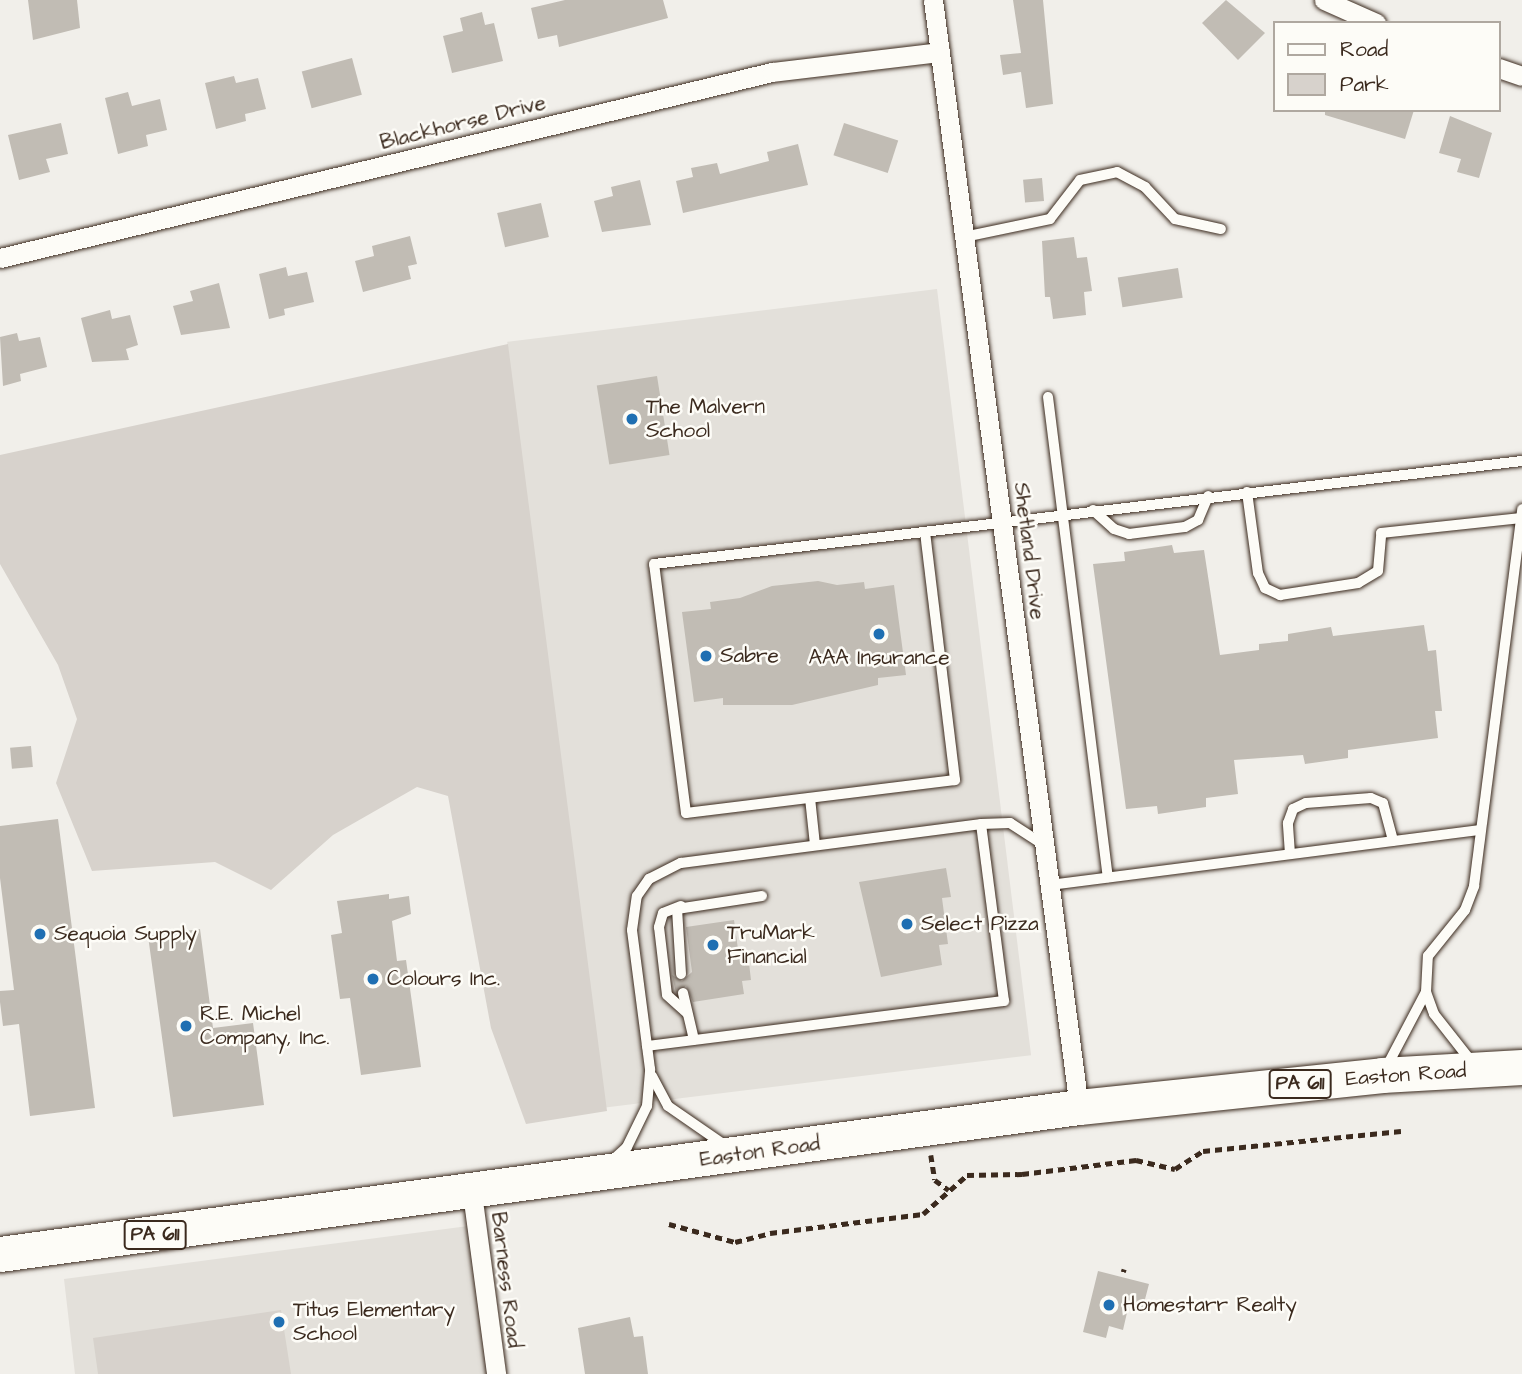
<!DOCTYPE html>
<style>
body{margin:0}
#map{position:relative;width:1522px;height:1374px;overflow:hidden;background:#f1efea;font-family:"Architects Daughter",sans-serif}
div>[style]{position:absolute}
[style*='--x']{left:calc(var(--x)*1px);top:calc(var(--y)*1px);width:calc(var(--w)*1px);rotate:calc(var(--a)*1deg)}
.built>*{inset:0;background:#e3e0da;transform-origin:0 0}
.green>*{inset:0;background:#d7d2cc}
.building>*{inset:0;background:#c1bcb4;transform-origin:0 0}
.path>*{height:4.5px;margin-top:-2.25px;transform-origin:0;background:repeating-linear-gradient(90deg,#3b2a1e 0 7px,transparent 0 12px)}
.roads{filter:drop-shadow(0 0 2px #3b2a1e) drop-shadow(0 0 2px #3b2a1e)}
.lane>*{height:10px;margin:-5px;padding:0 5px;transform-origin:5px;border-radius:5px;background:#fdfcf7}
.street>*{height:19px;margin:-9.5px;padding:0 9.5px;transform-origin:9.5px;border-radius:9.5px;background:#fdfcf7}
.highway>*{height:35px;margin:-17.5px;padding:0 17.5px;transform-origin:17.5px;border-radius:17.5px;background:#fdfcf7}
.dots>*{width:19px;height:19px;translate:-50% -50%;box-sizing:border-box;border:4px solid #fdfcf7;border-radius:50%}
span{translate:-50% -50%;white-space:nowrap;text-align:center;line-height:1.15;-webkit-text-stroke:5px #fdfcf7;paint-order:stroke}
.shield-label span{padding:2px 5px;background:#fdfcf7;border:2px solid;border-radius:5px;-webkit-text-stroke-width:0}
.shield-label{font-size:19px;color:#3b2a1e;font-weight:700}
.street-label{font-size:21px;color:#3b2a1e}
.poi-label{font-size:21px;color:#3b2a1e}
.left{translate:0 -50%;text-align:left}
.legend{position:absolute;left:1273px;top:21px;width:228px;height:91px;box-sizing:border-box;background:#fdfcf7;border:2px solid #afa8a0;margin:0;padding:9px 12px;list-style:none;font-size:21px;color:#3b2a1e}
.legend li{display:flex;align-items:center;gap:14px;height:35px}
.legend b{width:35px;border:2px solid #afa8a0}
</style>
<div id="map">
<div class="built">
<i style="left:937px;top:289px;width:772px;height:433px;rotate:83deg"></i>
<i style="clip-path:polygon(476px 1225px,496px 1374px,75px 1374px,64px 1279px)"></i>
</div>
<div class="green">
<i style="clip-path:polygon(508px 344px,607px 1111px,526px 1124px,491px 1028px,448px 796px,417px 787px,333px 835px,271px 890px,215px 862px,92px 871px,56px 783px,77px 719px,58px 665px,0 564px,0 455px)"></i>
<i style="clip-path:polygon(281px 1310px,291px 1374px,98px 1374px,93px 1338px)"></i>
</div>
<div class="building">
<i style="clip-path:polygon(28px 0,77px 0,80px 28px,33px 40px)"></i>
<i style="clip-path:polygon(565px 0,663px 0,668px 18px,559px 47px,557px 35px,538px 39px,531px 8px)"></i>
<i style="clip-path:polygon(1013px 0,1043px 0,1053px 104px,1026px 108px,1021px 72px,1003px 75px,1000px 55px,1021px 53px)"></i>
<i style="clip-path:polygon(1226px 0,1265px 33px,1238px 60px,1202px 23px)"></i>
<i style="clip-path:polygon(482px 12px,485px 25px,494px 23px,503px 61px,452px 73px,443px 36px,463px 31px,460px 18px)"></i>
<i style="left:352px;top:58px;width:38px;height:52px;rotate:75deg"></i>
<i style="clip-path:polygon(234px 76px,236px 83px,258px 78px,266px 109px,245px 114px,246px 121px,216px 129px,205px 83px)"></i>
<i style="clip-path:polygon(128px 92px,132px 106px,160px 99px,167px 130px,146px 135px,148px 146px,118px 154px,105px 98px)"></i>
<i style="clip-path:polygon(1325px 110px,1414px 110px,1405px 139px,1325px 115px)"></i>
<i style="clip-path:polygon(1450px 116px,1492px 133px,1479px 178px,1457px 172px,1461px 159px,1439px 153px)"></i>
<i style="clip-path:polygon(61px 123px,68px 154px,46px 159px,50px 172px,19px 180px,8px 135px)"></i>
<i style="left:844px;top:123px;width:57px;height:34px;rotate:18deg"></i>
<i style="clip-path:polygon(798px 144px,808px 185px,683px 213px,676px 181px,693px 177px,691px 168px,717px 163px,720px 174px,769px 161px,767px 152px)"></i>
<i style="left:1042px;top:178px;width:23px;height:19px;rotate:85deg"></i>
<i style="clip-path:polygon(640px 180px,651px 225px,602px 232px,594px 201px,613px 196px,611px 187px)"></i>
<i style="left:541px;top:203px;width:35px;height:45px;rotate:77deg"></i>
<i style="clip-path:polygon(410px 236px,417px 264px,408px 266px,411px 279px,363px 292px,355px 261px,374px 256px,372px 246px)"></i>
<i style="clip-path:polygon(1074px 237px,1077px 258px,1087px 257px,1092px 291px,1084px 292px,1086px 315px,1053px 319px,1050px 297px,1045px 297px,1042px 241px)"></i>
<i style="clip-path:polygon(286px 267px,288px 276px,307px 272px,314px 302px,284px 309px,285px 315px,269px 319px,259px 274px)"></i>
<i style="left:1178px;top:268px;width:30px;height:61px;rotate:81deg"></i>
<i style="clip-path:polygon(219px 283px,230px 328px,181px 335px,173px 306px,193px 301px,190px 291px)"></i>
<i style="clip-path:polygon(110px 310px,112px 319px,130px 315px,138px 345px,126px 349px,129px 360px,92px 362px,81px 318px)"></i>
<i style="clip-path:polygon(17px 333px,19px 341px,40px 337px,47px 367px,20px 374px,21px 381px,3px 386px,0 337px)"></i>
<i style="left:657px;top:376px;width:80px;height:61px;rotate:81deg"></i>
<i style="clip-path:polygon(1172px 545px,1174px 553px,1204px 550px,1220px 655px,1259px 650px,1259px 644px,1288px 641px,1288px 634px,1331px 627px,1333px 636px,1424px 625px,1428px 651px,1436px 650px,1442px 711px,1435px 711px,1438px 738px,1348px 750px,1348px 758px,1305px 764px,1303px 755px,1234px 760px,1238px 794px,1206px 798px,1206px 807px,1158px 814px,1157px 806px,1126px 809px,1093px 564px,1125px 561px,1124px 552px)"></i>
<i style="clip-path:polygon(818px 581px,837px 585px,864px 582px,865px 589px,894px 585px,906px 675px,878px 678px,878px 685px,792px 705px,723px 705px,723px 698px,694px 702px,682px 612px,711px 609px,710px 602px,740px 598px,772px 586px)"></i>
<i style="left:31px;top:746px;width:21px;height:21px;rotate:85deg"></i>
<i style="clip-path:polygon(58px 819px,95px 1108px,30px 1116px,19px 1024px,3px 1026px,0 1002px,0 991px,14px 990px,0 878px,0 826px)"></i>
<i style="clip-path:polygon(946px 868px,951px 897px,942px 898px,948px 944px,939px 945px,942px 965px,881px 977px,859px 882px)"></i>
<i style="clip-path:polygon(389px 894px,389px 899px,409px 896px,411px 914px,392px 921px,397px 961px,406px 960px,421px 1067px,361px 1075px,350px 998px,340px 999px,331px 935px,342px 933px,337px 901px)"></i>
<i style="clip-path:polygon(734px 920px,740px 964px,749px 963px,751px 980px,742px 981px,744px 994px,693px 1002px,686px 986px,676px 993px,672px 975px,682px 981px,692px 972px,686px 927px)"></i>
<i style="clip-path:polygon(200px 929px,213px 1028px,253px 1023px,264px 1105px,173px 1117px,148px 936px)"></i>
<i style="clip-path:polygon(1098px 1271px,1149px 1284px,1143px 1307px,1129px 1304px,1123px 1330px,1109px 1326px,1106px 1338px,1083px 1332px)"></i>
<i style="clip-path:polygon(630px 1317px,634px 1337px,643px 1336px,648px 1374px,585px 1374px,578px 1328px)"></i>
</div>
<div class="path">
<i style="--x:931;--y:1155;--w:25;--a:81"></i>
<i style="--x:935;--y:1180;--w:17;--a:36"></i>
<i style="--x:669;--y:1224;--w:68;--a:15.3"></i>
<i style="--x:735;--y:1242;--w:36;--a:-14"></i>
<i style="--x:770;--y:1233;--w:154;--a:-7.1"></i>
<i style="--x:923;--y:1214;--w:59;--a:-41.6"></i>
<i style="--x:967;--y:1175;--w:55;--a:-1"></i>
<i style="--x:1022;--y:1174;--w:115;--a:-7"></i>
<i style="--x:1136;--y:1160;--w:40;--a:13"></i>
<i style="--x:1175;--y:1169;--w:33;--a:-33"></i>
<i style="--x:1203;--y:1151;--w:199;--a:-5.8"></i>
<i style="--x:1123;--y:1272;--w:3;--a:-72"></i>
</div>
<div class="roads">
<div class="lane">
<i style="--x:964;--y:237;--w:88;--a:-11.8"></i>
<i style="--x:1050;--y:219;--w:49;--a:-52.4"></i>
<i style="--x:1080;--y:180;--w:38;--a:-12"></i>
<i style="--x:1117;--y:172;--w:32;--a:28"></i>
<i style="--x:1145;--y:187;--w:44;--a:46.8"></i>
<i style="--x:1175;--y:219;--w:47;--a:12.3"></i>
<i style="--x:1048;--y:397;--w:484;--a:82.9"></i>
<i style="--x:1247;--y:492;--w:82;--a:82.3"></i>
<i style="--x:1258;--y:573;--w:17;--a:65"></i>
<i style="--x:1265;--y:588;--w:17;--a:25"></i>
<i style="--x:1280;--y:595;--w:79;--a:-8.7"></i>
<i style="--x:1358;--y:583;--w:23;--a:-31"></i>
<i style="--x:1378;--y:571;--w:38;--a:-85"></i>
<i style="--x:1381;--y:533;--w:141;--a:-6.1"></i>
<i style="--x:1093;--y:510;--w:28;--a:42"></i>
<i style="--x:1114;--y:529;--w:16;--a:18"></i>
<i style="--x:1129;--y:534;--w:56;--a:-7.1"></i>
<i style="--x:1185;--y:527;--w:15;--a:-28"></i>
<i style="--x:1198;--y:520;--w:26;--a:-67"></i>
<i style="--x:925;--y:532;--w:250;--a:83.1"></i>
<i style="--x:955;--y:780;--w:271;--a:173"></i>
<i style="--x:686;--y:813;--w:251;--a:-97.3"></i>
<i style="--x:654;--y:564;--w:874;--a:-6.77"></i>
<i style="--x:810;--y:798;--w:47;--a:83.9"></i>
<i style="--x:1290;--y:854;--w:31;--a:-94"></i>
<i style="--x:1288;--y:823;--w:15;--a:-70"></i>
<i style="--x:1293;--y:809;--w:14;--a:-25"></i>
<i style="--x:1306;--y:803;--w:65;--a:-4.4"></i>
<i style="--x:1371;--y:798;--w:13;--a:23"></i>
<i style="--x:1383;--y:803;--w:39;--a:75"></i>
<i style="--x:1050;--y:885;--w:434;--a:-7.3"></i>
<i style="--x:681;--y:906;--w:19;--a:159"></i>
<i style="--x:663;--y:913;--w:15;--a:106"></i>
<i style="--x:659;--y:927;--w:68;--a:83.3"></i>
<i style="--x:667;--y:995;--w:27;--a:42"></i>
<i style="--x:681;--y:974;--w:65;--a:-93.5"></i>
<i style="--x:677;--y:909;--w:86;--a:-8.7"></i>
<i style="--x:1426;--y:992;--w:23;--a:70"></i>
<i style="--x:1434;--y:1014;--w:60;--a:51.8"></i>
<i style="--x:683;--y:993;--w:48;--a:76.8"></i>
<i style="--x:647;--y:1046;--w:360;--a:-7.2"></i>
<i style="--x:1004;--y:1001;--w:178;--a:-97.4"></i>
<i style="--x:1387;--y:1066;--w:84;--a:-62.2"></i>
<i style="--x:1426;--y:992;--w:36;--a:-87"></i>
<i style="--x:1428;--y:956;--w:59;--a:-51.2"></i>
<i style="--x:1465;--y:910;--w:26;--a:-69"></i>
<i style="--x:1474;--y:886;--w:380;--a:-82.7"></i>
<i style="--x:652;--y:1076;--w:34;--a:62"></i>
<i style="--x:668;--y:1106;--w:67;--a:34.6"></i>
<i style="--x:613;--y:1160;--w:19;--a:-43"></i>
<i style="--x:627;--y:1147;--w:46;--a:-64"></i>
<i style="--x:647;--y:1106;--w:37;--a:-85"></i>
<i style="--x:650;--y:1069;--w:140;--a:-97.4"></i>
<i style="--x:632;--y:930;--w:34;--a:-82"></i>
<i style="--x:637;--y:896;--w:21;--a:-55"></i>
<i style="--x:649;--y:879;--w:36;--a:-27"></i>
<i style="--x:681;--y:863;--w:303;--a:-7.4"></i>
<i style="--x:981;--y:824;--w:29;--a:-2"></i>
<i style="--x:1010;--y:823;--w:40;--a:32.9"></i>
</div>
<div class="street">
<i style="--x:933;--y:0;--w:1117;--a:82.49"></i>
<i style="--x:1324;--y:0;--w:57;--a:23.9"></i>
<i style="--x:1499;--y:68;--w:24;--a:19"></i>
<i style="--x:0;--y:258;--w:794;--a:-13.55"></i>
<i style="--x:772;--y:72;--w:169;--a:-6.8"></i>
<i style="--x:472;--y:1193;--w:183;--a:82.4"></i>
</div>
<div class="highway">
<i style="--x:0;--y:1254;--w:1089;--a:-7.76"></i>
<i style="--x:1079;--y:1107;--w:305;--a:-6"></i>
<i style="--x:1382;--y:1075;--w:140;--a:-3.3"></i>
</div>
</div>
<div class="dots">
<i style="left:632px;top:419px;background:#1f6fb2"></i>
<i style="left:879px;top:634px;background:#1f6fb2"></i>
<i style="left:706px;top:656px;background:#1f6fb2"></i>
<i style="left:907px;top:924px;background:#1f6fb2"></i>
<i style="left:40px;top:934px;background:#1f6fb2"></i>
<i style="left:713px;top:945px;background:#1f6fb2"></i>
<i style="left:373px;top:979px;background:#1f6fb2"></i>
<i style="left:186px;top:1026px;background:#1f6fb2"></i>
<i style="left:1109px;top:1305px;background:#1f6fb2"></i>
<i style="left:279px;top:1322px;background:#1f6fb2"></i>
</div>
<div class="shield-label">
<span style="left:1300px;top:1084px">PA 611</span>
<span style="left:155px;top:1235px">PA 611</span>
</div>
<div class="street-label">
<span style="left:463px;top:123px;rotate:-14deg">Blackhorse Drive</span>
<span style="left:1029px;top:551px;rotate:83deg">Shetland Drive</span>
<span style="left:1406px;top:1075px;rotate:-4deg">Easton Road</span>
<span style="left:760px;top:1152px;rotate:-8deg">Easton Road</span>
<span style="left:506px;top:1280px;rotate:83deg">Barness Road</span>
</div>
<div class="poi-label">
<span class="left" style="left:646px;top:419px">The Malvern<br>School</span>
<span class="left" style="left:720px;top:656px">Sabre</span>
<span style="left:879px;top:658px">AAA Insurance</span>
<span class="left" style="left:921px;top:924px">Select Pizza</span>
<span class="left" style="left:727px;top:945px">TruMark<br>Financial</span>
<span class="left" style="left:54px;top:934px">Sequoia Supply</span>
<span class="left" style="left:387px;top:979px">Colours Inc.</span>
<span class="left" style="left:200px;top:1026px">R.E. Michel<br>Company, Inc.</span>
<span class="left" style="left:1123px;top:1305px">Homestarr Realty</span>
<span class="left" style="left:293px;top:1322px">Titus Elementary<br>School</span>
</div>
<ul class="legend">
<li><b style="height:9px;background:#fdfcf7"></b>Road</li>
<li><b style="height:19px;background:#d7d2cc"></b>Park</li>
</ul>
</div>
